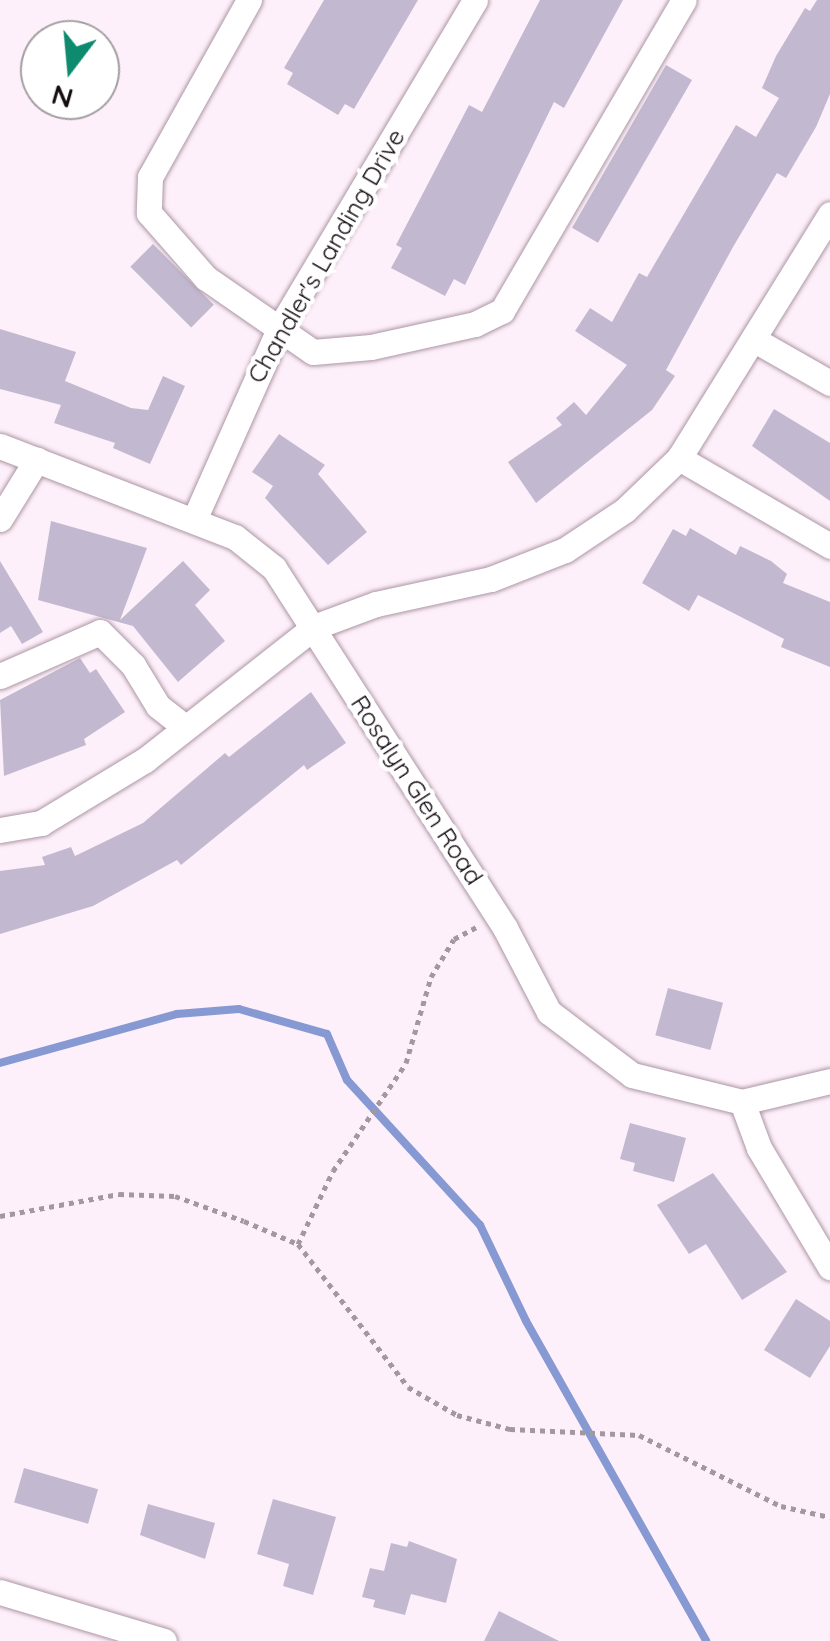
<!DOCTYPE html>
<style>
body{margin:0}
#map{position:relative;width:830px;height:1641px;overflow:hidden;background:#fef0fa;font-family:Quicksand,sans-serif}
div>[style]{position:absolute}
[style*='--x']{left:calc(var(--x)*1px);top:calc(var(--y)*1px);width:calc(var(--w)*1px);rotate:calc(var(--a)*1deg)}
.stream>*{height:8px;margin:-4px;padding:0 4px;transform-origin:4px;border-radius:4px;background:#8699d3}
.building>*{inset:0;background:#c2b9d0;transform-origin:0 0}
.path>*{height:5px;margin-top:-2.5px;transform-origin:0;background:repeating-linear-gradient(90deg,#a398a0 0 5px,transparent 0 10px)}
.roads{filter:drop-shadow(0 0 2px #ac96a5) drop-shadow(0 0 2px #ac96a5)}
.minor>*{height:25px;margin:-12.5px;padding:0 12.5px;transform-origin:12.5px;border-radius:12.5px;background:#fff}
span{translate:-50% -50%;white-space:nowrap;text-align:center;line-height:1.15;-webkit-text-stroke:9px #fff;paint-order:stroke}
.street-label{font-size:25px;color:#150d13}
.north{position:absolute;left:20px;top:20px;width:100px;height:100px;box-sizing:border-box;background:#fff;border:2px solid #a19ea1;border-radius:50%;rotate:196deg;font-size:28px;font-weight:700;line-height:40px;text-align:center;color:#150d13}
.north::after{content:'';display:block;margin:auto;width:35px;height:45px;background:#0e8b6f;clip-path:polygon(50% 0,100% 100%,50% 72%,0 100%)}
</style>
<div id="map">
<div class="stream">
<i style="--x:0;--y:1063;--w:184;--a:-15.5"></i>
<i style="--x:177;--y:1014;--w:62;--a:-4.6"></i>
<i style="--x:239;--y:1009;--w:91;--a:15.9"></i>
<i style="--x:327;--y:1034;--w:50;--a:66.5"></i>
<i style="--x:347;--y:1080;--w:197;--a:47.5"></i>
<i style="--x:480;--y:1225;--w:106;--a:64.4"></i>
<i style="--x:526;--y:1321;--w:367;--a:60.6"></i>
</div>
<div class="building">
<i style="clip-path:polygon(324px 0,418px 0,354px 109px,345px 104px,338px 115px,287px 84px,293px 73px,284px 68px)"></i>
<i style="clip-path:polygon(540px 0,623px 0,564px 108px,554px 102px,465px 285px,454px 279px,445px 296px,391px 268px,402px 248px,396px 245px,469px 105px,482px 112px)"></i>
<i style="clip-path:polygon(817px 0,830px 0,830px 94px,816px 127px,786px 178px,777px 173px,733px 247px,666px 370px,675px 376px,652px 410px,536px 503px,508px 462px,562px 425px,556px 418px,574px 402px,586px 415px,627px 365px,575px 331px,590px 308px,612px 322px,639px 273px,647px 277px,736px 125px,756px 137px,779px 98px,762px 88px,776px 56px,805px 8px,810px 11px)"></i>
<i style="left:666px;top:65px;width:30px;height:188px;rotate:30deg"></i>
<i style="left:153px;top:244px;width:86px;height:32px;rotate:45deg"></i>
<i style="clip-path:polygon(0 329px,76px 352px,65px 381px,131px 408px,148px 410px,163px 376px,185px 386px,150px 464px,113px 448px,115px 443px,54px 423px,61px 405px,0 389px)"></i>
<i style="clip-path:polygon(774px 409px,830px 443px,830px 501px,752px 446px)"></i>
<i style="clip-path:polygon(279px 434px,325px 465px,318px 474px,367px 532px,328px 565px,265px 498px,273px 486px,252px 472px)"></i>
<i style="clip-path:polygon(51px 521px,147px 548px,120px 620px,183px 561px,210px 590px,195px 605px,225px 641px,178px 682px,133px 626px,38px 600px)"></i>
<i style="clip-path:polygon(690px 528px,736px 555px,740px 546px,771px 561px,787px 574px,783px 583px,830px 602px,830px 667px,781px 647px,784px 639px,698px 595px,689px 611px,642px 583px,673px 529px,686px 536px)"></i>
<i style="clip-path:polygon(0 561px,43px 632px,22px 644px,11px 626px,0 633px)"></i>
<i style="clip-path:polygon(80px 658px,90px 673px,96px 669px,125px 712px,84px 739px,86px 745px,4px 776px,0 700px)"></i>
<i style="clip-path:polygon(311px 692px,346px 743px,307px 770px,304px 765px,181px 865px,177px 860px,93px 906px,0 934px,0 871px,45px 865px,42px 857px,71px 847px,75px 856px,143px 823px,225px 753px,229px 757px)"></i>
<i style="left:668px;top:988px;width:57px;height:49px;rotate:15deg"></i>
<i style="clip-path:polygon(630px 1123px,686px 1138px,674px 1182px,633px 1171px,635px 1163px,620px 1159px)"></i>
<i style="clip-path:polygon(713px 1173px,787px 1272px,742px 1300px,706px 1244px,689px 1254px,657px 1205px)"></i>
<i style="clip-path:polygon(796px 1299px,830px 1321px,830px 1346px,810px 1378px,764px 1350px)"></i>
<i style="left:24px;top:1468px;width:77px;height:36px;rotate:16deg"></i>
<i style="clip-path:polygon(273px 1499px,336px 1517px,313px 1595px,283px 1586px,289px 1564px,257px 1554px)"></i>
<i style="clip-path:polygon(148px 1504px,215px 1523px,205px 1559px,140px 1535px)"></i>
<i style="clip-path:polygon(409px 1541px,457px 1559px,446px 1603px,411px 1594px,405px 1615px,373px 1607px,375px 1600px,362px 1597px,370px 1568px,384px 1571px,391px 1543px,407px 1547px)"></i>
<i style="clip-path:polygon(499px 1611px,559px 1641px,484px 1641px)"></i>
</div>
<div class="path">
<i style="--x:0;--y:1216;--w:121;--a:-10.5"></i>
<i style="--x:119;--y:1194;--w:56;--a:2"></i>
<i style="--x:175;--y:1196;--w:73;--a:19.9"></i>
<i style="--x:244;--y:1221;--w:59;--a:23.1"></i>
<i style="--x:298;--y:1244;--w:180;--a:52.4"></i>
<i style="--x:408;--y:1387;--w:56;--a:29.7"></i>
<i style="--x:457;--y:1415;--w:55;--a:14.8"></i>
<i style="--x:510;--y:1429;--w:129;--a:2.7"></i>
<i style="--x:639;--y:1435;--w:159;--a:26.6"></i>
<i style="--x:781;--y:1506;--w:50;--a:12.7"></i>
<i style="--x:298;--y:1244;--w:81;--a:-64.4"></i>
<i style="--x:333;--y:1171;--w:130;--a:-55.9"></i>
<i style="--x:406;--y:1063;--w:90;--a:-73.8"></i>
<i style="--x:431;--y:977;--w:44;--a:-58.8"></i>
<i style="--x:454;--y:939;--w:26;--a:-28"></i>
</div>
<div class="roads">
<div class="minor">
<i style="--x:249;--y:0;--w:203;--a:119.2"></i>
<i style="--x:150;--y:177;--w:36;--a:92"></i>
<i style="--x:149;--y:213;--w:86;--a:48.8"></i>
<i style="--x:206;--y:278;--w:130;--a:34.7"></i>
<i style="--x:313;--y:352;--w:58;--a:-4.9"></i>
<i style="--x:371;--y:347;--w:107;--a:-12.5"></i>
<i style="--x:475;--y:324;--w:30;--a:-26"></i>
<i style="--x:502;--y:311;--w:360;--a:-59.7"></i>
<i style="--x:753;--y:339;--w:89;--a:29.7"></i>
<i style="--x:0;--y:446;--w:252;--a:21.2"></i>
<i style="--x:235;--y:537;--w:50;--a:38.5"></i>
<i style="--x:274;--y:568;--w:428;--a:57.3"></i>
<i style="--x:505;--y:928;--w:95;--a:62.4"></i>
<i style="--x:549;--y:1012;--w:63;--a:37.2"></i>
<i style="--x:599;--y:1050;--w:41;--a:37.1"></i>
<i style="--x:632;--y:1075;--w:113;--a:13.8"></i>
<i style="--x:742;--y:1102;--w:90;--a:-13.4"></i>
<i style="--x:679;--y:458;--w:175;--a:30.2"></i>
<i style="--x:0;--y:519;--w:70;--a:-58.3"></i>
<i style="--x:194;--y:520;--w:209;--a:-66"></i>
<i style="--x:279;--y:329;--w:383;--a:-59.2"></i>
<i style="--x:0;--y:676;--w:109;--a:-23.7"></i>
<i style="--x:100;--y:632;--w:47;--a:45"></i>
<i style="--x:133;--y:665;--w:48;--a:58.6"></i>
<i style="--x:158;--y:706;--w:33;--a:38"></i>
<i style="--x:0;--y:830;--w:42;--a:-9.7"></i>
<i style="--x:41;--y:823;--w:122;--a:-31.2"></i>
<i style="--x:145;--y:760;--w:215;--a:-38.2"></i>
<i style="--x:314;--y:627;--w:66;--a:-20.4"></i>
<i style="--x:376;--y:604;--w:118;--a:-12.3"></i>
<i style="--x:491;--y:579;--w:79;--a:-21.4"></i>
<i style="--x:565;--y:550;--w:72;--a:-33.7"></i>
<i style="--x:625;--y:510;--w:75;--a:-43.9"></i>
<i style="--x:679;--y:458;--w:287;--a:-58.2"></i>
<i style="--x:742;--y:1102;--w:49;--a:69.7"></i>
<i style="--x:759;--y:1148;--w:139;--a:59.2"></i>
<i style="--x:0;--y:1592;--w:171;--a:16.6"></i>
</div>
</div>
<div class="street-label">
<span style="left:326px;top:256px;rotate:-60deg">Chandler's Landing Drive</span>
<span style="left:417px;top:790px;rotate:57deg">Rosalyn Glen Road</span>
</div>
<div class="north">N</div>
</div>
